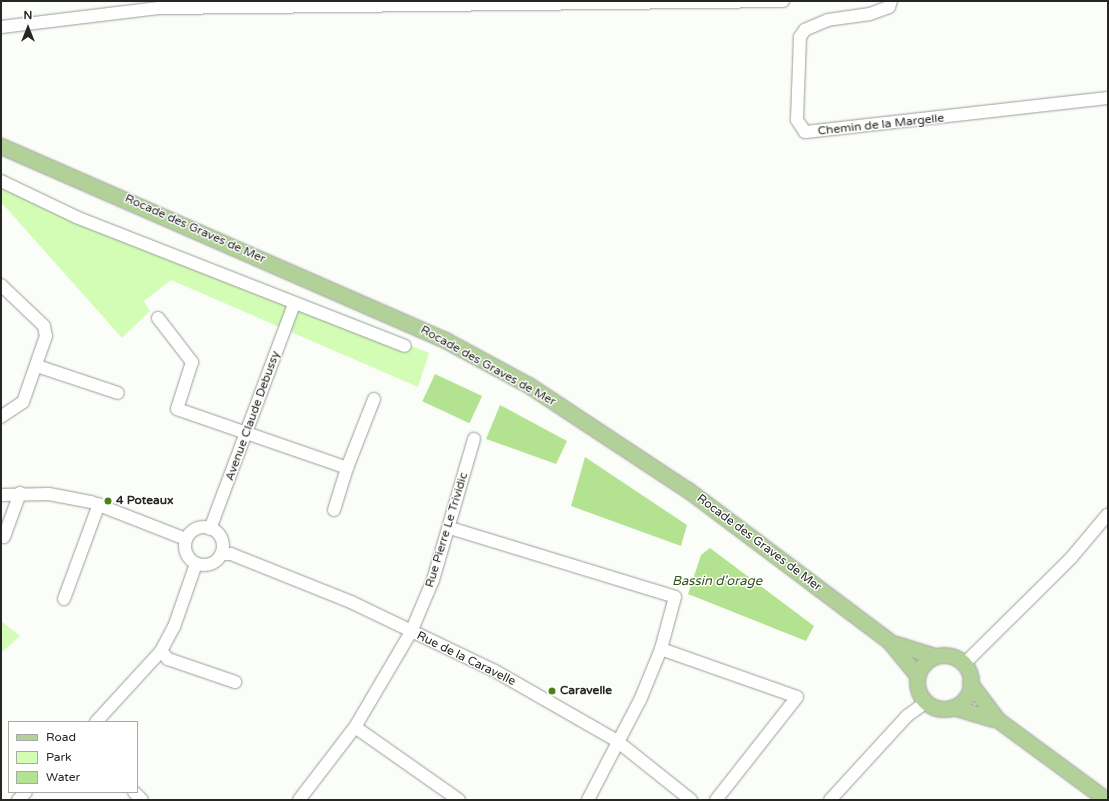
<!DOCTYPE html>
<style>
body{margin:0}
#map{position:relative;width:1109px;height:801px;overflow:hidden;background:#fafdf8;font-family:"Varela Round",sans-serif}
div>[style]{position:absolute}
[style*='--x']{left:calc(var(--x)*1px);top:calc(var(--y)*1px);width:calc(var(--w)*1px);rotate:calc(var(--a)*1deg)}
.green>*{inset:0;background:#d3fdb5}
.water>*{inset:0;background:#b3e390;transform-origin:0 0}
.roads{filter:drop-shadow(0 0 1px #9a9d98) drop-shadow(0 0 1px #9a9d98)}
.minor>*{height:12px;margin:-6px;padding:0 6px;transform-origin:6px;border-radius:6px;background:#fff}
.minor>.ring{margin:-6px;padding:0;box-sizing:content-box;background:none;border:12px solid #fff;border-radius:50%}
.major>*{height:15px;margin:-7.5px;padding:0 7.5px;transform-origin:7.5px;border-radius:7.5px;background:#b2d198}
.major>.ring{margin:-7.5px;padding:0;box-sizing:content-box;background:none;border:15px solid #b2d198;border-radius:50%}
.dots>*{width:11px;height:11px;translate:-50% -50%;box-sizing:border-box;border:2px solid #fff;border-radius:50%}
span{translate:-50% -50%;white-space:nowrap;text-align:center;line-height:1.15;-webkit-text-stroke:3px #fff;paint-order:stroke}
.street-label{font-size:12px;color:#262725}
.poi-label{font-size:12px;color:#262725;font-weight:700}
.left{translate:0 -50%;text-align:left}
.water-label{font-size:13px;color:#335019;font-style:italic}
.frame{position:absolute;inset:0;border:2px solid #262725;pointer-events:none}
.legend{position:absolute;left:8px;top:721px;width:130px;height:72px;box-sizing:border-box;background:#fff;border:1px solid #a8a9a8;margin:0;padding:5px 7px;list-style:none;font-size:12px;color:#262725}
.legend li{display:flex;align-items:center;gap:8px;height:20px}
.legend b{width:20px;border:1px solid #a8a9a8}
.north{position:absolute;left:8px;top:8px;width:40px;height:40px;-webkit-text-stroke:3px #fff;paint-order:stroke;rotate:0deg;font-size:11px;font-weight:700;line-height:16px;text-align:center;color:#262725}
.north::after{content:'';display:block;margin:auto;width:14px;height:18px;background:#262725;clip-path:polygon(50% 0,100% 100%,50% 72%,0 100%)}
</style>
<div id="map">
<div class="green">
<i style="clip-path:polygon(1px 185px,429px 353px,418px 387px,171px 280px,144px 301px,150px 311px,122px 338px,1px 202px)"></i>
<i style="clip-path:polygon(1px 621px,20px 636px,1px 653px)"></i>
</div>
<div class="water">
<i style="left:435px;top:374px;width:52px;height:30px;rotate:25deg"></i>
<i style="clip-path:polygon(500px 405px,567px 441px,556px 464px,486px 439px)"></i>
<i style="clip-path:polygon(585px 457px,687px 525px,681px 546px,571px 506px)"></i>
<i style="clip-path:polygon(710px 548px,814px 626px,806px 641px,688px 594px,701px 555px)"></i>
</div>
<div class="roads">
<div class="minor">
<i style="--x:891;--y:1;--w:6;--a:108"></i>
<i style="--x:889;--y:7;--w:20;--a:160"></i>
<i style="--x:870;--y:14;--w:42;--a:171.9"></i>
<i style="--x:828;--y:20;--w:25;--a:157"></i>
<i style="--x:805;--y:30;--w:9;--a:126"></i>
<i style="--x:800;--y:37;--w:83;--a:92.1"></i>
<i style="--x:797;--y:120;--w:14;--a:56"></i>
<i style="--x:805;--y:132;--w:305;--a:-6.4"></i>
<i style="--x:1;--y:27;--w:159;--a:-6.9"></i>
<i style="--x:159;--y:8;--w:624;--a:-0.64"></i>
<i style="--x:1;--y:181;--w:83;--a:25.6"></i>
<i style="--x:76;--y:217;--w:353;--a:21.4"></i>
<i style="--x:1;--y:285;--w:59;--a:43.6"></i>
<i style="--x:44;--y:326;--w:10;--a:79"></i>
<i style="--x:46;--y:336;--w:70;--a:109.2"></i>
<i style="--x:23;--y:402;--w:27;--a:146"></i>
<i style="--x:158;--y:318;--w:56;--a:52.3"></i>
<i style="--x:192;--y:362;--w:49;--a:107.7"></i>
<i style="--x:177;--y:409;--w:180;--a:19.1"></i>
<i style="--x:347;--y:468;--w:74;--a:-68.6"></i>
<i style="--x:37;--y:366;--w:85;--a:18.4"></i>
<i style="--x:1;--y:495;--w:48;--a:-1.2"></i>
<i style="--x:49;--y:494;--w:43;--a:10.8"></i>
<i style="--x:91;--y:502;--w:102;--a:21.3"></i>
<i style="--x:334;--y:510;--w:44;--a:-72.8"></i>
<i class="ring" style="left:185px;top:527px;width:26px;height:26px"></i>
<i style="--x:450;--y:528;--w:235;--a:17"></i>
<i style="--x:675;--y:597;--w:54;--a:105.1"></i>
<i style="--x:661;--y:649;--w:53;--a:112.2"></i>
<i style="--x:641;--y:698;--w:115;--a:117.5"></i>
<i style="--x:210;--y:529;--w:240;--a:-69.5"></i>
<i style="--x:4;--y:537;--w:47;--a:-70"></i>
<i style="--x:221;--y:554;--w:10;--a:0"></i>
<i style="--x:231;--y:554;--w:129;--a:21.8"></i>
<i style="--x:351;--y:602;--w:160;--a:25.6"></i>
<i style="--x:495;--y:671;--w:141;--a:29.8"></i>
<i style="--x:617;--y:741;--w:95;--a:38.6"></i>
<i style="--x:64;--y:599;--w:101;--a:-69.8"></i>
<i style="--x:661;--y:649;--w:144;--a:19.4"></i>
<i style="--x:797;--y:697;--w:131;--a:128.2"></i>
<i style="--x:161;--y:651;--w:11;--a:49"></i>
<i style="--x:168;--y:659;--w:71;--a:18.9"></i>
<i style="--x:964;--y:664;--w:151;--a:-44.7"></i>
<i style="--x:1071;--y:558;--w:57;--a:-49.9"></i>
<i style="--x:96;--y:722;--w:96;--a:-47.5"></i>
<i style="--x:161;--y:651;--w:27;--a:-62"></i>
<i style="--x:174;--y:627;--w:67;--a:-70.8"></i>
<i style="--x:355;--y:727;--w:127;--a:35.1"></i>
<i style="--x:134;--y:792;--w:11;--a:45"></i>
<i style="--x:18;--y:800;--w:11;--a:-45"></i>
<i style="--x:299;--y:800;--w:92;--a:-52.5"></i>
<i style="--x:355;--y:727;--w:110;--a:-59.5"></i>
<i style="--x:411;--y:632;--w:56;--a:-67.1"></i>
<i style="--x:433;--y:580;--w:147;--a:-73.8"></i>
<i style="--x:830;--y:800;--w:114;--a:-47.5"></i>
<i style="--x:907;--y:716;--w:24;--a:-36"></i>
</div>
<div class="major">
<i style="--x:1;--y:146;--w:485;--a:23.6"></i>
<i style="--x:445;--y:340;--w:97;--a:28.4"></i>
<i style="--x:530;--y:386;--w:189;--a:33.4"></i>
<i style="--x:688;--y:490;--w:251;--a:36.9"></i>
<i style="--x:889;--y:641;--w:44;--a:50.5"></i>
<i style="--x:896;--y:644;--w:41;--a:17.1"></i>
<i class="ring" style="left:917px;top:655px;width:39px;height:39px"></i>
<i style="--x:970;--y:683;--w:46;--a:52.9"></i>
<i style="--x:998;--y:720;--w:135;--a:36.3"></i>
<i style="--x:953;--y:707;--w:42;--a:16.7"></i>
</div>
</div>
<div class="dots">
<i style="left:108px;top:501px;background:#4e8217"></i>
<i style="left:552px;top:691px;background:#4e8217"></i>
</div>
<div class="street-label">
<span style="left:881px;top:125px;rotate:-6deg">Chemin de la Margelle</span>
<span style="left:195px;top:229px;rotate:24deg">Rocade des Graves de Mer</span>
<span style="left:488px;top:366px;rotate:29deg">Rocade des Graves de Mer</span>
<span style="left:253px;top:416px;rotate:-70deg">Avenue Claude Debussy</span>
<span style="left:447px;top:530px;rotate:-73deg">Rue Pierre Le Trividic</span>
<span style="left:759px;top:543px;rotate:37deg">Rocade des Graves de Mer</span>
<span style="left:466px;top:659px;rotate:26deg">Rue de la Caravelle</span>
</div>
<div class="poi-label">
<span class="left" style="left:116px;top:501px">4 Poteaux</span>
<span class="left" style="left:560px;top:691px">Caravelle</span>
</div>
<div class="water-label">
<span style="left:717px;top:581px">Bassin d'orage</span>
</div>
<div class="frame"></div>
<ul class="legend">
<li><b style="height:5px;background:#b2d198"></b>Road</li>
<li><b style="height:11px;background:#d3fdb5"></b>Park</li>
<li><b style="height:11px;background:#b3e390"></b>Water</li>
</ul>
<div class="north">N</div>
</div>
